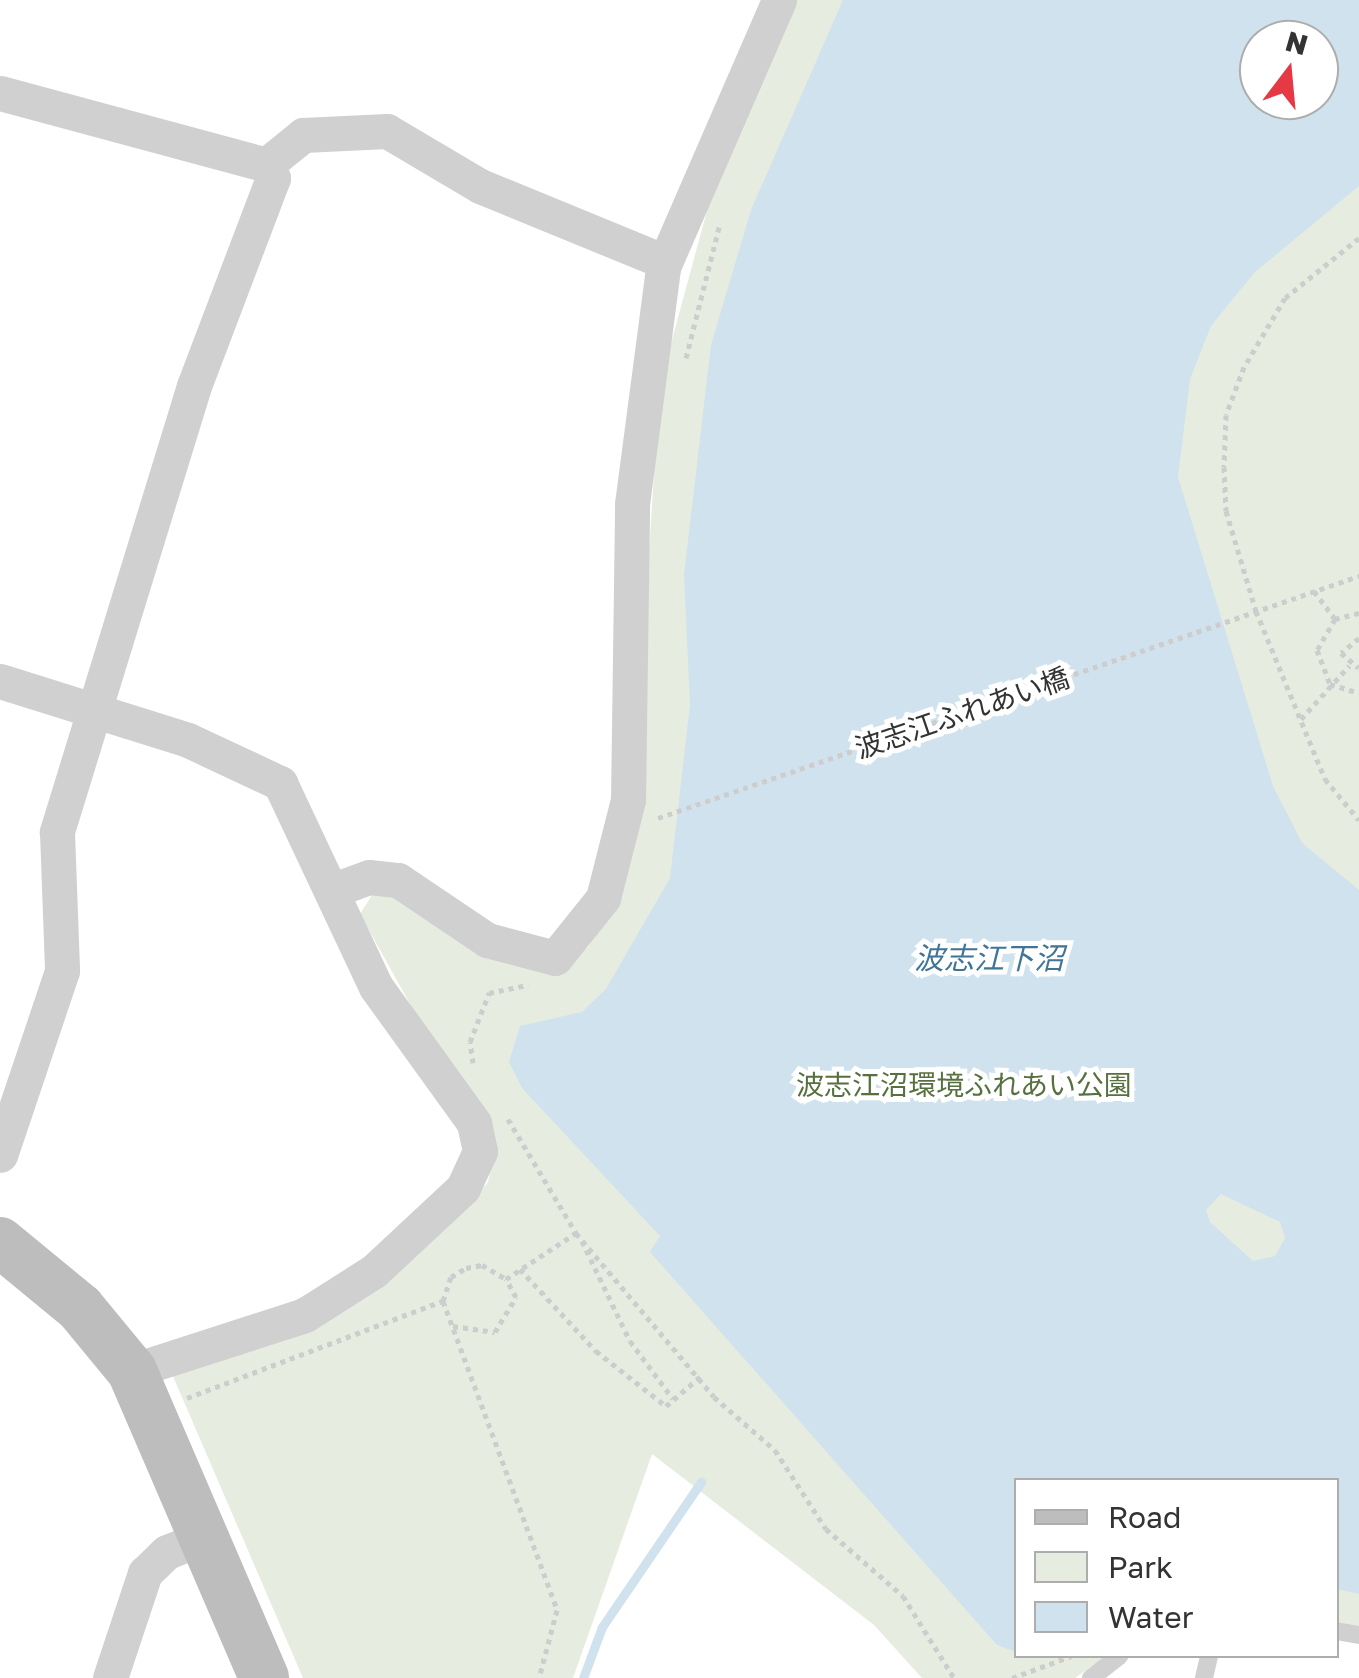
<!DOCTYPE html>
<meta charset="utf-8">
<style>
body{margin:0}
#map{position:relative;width:1359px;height:1678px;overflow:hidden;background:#fff;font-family:"Golos Text","Noto Sans JP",sans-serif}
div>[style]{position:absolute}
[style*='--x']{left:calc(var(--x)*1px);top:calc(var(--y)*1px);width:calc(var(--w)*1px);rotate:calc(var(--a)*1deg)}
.green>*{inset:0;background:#e6ecdf}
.water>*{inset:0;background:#cfe2ee}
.stream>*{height:9px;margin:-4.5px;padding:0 4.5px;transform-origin:4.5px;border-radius:4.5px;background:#cfe2ee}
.path>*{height:5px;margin-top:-2.5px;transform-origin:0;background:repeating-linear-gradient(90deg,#cdcdcd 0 5px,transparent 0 10px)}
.lane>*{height:18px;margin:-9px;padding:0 9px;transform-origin:9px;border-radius:9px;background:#d0d0d0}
.street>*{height:35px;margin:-17.5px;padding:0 17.5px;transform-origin:17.5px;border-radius:17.5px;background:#d0d0d0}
.secondary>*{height:50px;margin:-25px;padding:0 25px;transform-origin:25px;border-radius:25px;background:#bdbdbd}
span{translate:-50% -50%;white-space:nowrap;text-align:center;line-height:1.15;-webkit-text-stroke:10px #fff;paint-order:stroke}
.street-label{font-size:28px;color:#333}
.park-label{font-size:28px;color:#56703f}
.water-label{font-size:30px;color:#3f7597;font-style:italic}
.legend{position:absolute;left:1014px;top:1478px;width:325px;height:180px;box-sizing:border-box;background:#fff;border:2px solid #adadad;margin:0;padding:12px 18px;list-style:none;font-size:30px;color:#333}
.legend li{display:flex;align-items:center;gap:20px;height:50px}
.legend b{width:50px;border:2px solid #adadad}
.north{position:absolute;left:1239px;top:20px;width:100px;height:100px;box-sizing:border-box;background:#fff;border:2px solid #adadad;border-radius:50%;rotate:16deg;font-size:28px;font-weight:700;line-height:40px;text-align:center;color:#333}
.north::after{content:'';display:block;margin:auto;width:35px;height:45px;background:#e63946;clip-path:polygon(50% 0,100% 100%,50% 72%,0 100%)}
</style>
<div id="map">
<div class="green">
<i style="clip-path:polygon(evenodd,790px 0,1359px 0,1359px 1628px,1337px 1624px,1336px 1480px,1016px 1480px,1016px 1656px,1105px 1656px,1075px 1678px,922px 1678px,874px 1625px,652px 1454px,573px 1678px,303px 1678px,169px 1367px,464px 1211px,488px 1182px,494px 1155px,360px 914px,374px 892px,392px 894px,561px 969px,588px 947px,628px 872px,660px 384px,714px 185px,790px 0,1259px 40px,1319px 40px,1319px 100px,1259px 100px,1259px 40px)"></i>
</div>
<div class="water">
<i style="clip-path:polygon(evenodd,843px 0,1359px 0,1359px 186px,1254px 273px,1211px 326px,1190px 379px,1178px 477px,1273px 786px,1302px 843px,1359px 890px,1359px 1594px,1337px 1589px,1336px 1480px,1016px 1480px,1016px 1652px,997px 1645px,650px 1252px,660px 1236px,522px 1088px,509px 1062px,520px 1026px,582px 1012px,606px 989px,670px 878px,690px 705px,684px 575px,711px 345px,751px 210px,843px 0,1259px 40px,1319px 40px,1319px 100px,1259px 100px,1259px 40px,843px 0,1221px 1194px,1280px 1222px,1285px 1238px,1275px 1256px,1253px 1261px,1210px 1222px,1206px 1210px,1221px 1194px)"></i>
</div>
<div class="stream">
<i style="--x:583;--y:1678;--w:54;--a:-69.6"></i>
<i style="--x:602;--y:1627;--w:176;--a:-55.7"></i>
</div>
<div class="path">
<i style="--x:1359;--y:238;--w:95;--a:141"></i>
<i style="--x:1285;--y:298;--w:80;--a:120.7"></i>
<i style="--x:1244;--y:367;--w:51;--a:110.6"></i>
<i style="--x:1226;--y:415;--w:52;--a:92.2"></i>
<i style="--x:1224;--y:467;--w:44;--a:87.4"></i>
<i style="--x:1226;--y:511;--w:104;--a:73.3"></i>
<i style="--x:1256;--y:611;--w:182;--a:67.7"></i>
<i style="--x:1325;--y:779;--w:53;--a:50.3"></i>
<i style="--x:686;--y:358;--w:138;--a:-75.8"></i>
<i style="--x:1314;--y:591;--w:35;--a:53"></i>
<i style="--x:1359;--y:613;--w:25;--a:166"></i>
<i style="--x:1335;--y:619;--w:36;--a:120"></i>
<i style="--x:1317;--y:650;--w:36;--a:69"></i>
<i style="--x:1330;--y:684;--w:30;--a:17"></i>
<i style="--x:1359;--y:638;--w:23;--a:140"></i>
<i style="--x:1341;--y:653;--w:23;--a:40"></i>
<i style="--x:1301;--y:719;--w:72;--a:-47.8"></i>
<i style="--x:658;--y:818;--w:742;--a:-19.05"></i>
<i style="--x:473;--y:1063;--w:21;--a:-98"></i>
<i style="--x:470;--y:1042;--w:53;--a:-68.8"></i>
<i style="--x:489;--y:993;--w:40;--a:-12"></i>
<i style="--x:508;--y:1119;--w:133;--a:59.2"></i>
<i style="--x:576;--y:1233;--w:214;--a:49.9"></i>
<i style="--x:714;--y:1397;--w:81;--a:41"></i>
<i style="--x:775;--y:1450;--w:94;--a:57.2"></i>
<i style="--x:826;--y:1529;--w:102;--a:41"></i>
<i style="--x:903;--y:1596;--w:97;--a:58.1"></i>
<i style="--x:582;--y:1241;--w:111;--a:64.4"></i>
<i style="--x:630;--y:1341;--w:72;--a:53.4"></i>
<i style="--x:520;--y:1269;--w:112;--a:47.2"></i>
<i style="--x:596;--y:1351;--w:89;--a:38.2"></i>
<i style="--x:666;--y:1406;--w:45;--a:-40.5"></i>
<i style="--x:443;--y:1301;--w:329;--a:69.7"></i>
<i style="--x:557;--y:1610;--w:70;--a:104.8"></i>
<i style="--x:453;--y:1326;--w:42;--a:8.1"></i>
<i style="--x:495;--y:1332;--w:41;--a:-59"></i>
<i style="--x:516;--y:1297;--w:21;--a:-119"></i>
<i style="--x:187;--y:1398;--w:274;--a:-20.8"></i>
<i style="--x:443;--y:1301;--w:25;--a:-72"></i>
<i style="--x:451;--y:1277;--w:17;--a:-31"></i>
<i style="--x:466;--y:1268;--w:16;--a:-11"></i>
<i style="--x:482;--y:1265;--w:28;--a:30"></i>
<i style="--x:506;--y:1279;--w:84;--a:-33.3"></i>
<i style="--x:1012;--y:1678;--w:63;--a:-20.4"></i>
</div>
<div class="lane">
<i style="--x:1336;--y:1631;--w:23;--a:10"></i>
<i style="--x:1091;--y:1678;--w:36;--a:-38"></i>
<i style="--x:1204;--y:1678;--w:23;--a:-77"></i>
</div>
<div class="street">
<i style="--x:0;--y:93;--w:276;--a:15.1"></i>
<i style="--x:266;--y:165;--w:15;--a:62"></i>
<i style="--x:273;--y:178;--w:222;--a:110.8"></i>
<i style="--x:194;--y:386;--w:467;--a:107.1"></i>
<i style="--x:57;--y:832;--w:139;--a:87.9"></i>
<i style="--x:62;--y:971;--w:194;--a:108.6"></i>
<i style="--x:266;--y:165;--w:48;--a:-39"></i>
<i style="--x:303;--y:135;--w:84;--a:-2.7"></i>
<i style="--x:387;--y:131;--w:108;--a:30.6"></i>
<i style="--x:480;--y:186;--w:200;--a:22.3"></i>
<i style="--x:0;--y:681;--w:197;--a:17.4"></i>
<i style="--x:188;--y:740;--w:102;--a:25.1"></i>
<i style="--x:280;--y:783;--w:225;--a:64.8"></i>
<i style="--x:376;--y:987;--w:168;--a:54.2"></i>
<i style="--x:474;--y:1123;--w:29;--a:78"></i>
<i style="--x:480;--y:1151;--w:41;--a:114.7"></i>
<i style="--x:463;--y:1188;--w:122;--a:137"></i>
<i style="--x:374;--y:1271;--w:82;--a:147.5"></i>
<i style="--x:305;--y:1315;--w:182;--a:162.1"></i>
<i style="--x:331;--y:891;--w:40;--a:-20.2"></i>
<i style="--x:369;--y:877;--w:29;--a:6"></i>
<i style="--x:398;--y:880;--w:107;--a:34"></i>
<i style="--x:487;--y:940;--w:70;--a:14.8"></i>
<i style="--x:555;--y:958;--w:77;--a:-51.3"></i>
<i style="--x:603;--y:898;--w:101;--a:-75.7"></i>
<i style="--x:628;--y:800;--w:296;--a:-89.2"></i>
<i style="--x:632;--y:504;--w:239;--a:-82.5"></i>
<i style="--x:663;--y:267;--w:291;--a:-66.5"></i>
<i style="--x:110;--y:1678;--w:111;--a:-71.6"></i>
<i style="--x:145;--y:1573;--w:30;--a:-44"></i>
<i style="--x:167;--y:1552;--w:43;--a:-21.8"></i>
</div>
<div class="secondary">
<i style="--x:0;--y:1242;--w:104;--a:39.5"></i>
<i style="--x:80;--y:1308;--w:82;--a:50.5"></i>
<i style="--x:132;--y:1371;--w:334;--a:66.7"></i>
</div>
<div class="street-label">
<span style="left:962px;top:713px;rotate:-19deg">波志江ふれあい橋</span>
</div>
<div class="park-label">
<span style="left:964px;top:1085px">波志江沼環境ふれあい公園</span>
</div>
<div class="water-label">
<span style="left:989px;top:958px">波志江下沼</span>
</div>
<ul class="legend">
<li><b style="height:12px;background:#bdbdbd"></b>Road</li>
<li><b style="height:28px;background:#e6ecdf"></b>Park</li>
<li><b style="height:28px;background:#cfe2ee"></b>Water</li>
</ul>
<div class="north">N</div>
</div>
